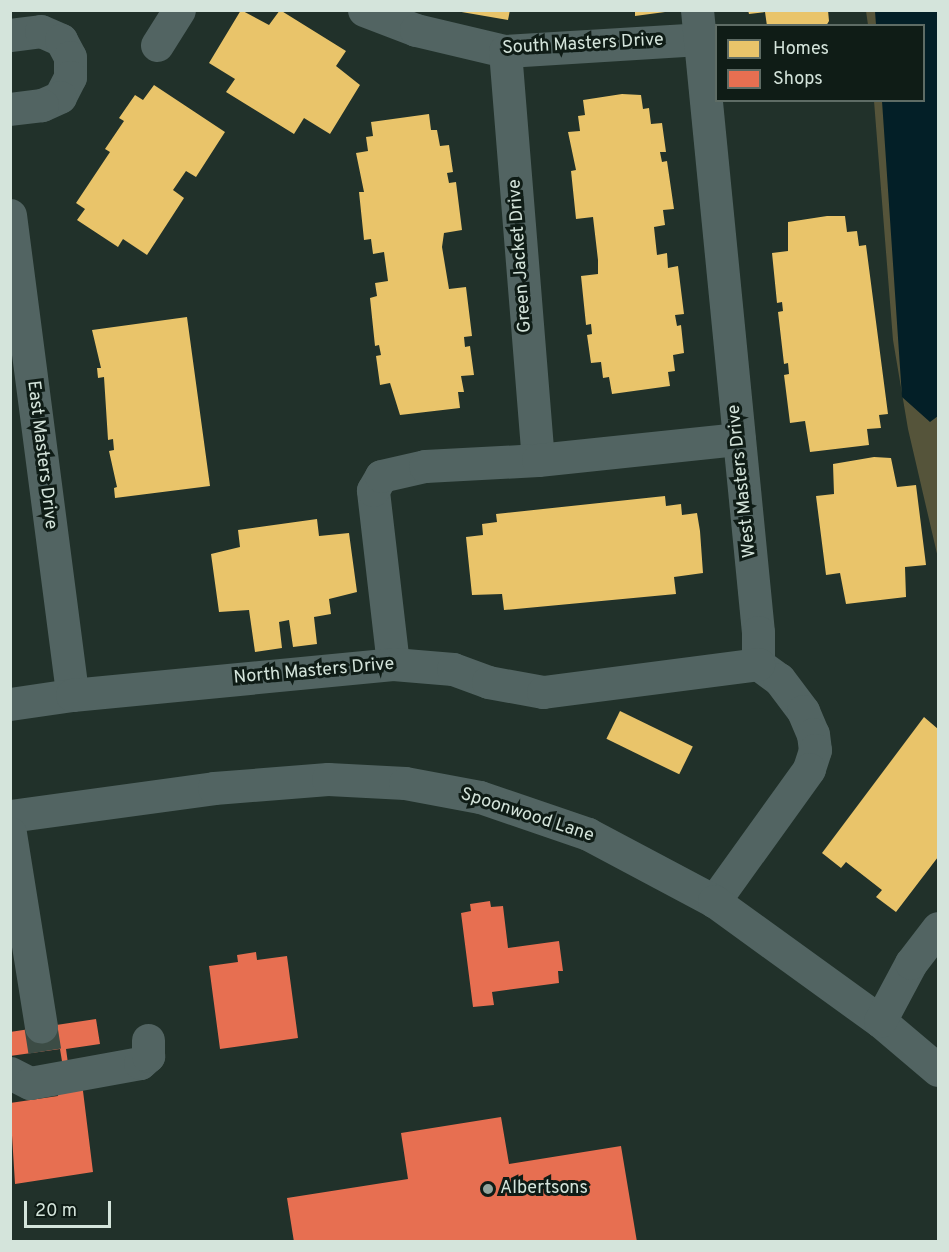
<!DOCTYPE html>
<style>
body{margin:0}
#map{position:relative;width:949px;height:1252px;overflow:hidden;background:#21312a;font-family:Overpass,sans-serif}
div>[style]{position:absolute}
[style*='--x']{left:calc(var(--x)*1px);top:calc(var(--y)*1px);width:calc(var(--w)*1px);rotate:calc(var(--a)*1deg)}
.green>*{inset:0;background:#55543a}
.water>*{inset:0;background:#031f27}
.homes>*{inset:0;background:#e9c46a;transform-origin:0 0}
.shops>*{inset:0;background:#e76f51}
.minor-tunnel>*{height:33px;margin-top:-16.5px;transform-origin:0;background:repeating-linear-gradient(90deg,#3c4c45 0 33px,transparent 0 49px)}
.minor>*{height:33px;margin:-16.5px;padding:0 16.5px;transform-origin:16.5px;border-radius:16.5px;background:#526462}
.dots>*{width:16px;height:16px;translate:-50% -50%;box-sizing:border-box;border:3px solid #0f1c16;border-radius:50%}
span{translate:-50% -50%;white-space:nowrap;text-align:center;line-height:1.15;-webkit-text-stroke:6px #0f1c16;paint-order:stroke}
.street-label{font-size:18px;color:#d4e4db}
.poi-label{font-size:18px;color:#d4e4db}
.left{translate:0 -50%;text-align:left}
.frame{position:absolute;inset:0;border:12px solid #d4e4db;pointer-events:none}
.legend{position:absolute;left:715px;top:24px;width:210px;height:78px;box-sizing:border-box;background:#0f1c16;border:2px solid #5e6c65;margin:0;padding:8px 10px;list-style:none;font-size:18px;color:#d4e4db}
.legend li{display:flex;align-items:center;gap:12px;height:30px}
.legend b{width:30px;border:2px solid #5e6c65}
.scale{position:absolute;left:24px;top:1201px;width:87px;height:27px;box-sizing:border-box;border:3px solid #d4e4db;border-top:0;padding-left:8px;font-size:18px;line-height:21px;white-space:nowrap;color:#d4e4db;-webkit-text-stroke:4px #0f1c16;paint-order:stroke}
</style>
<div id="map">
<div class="green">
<i style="clip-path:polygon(866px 11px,938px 11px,938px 558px,908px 429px,893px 340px,874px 101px,924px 100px,924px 26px,868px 25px)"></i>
</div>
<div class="water">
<i style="clip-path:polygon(875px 11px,938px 11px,938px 416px,930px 422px,902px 397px,882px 101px,924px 100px,924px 26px,876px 25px)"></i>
</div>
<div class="homes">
<i style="clip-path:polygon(241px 10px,269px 25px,280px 10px,346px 51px,336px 66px,360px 85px,330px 134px,304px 118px,294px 134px,226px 92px,235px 79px,209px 63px)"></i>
<i style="clip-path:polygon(450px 10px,510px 10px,508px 20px)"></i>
<i style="clip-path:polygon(635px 10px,664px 10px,665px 12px,635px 16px)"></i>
<i style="clip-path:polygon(748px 10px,828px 10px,829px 21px,826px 26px,767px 26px,765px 12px,749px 14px)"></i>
<i style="clip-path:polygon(154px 85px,225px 132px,196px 177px,186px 171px,173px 190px,184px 198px,147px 255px,123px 239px,118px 247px,77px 220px,85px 209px,76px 203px,110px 152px,105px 149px,124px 121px,119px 118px,135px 95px,143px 100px)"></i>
<i style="clip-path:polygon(622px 94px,641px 95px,643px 109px,649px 108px,651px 124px,662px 123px,666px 152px,660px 152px,662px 162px,667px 161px,674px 209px,663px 210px,665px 225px,654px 227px,657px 255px,667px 253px,668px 268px,678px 266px,684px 314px,675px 315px,677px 326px,681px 325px,684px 353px,673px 355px,675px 371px,668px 372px,670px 386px,612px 394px,609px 377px,603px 378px,601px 362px,591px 363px,587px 335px,592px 334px,591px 324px,586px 325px,581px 276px,598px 274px,598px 260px,593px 217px,576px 219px,571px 171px,576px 170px,568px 132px,580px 131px,578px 116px,585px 115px,583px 100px)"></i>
<i style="clip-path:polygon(429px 114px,431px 130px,437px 130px,440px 146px,449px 145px,453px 172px,447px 173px,449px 183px,456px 182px,462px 230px,444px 233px,442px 247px,449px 289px,466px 287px,472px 336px,464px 337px,465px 347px,470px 346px,474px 375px,461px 376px,464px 392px,458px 392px,460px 408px,400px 415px,390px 383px,380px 385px,376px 356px,381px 355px,379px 345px,375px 346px,370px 298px,377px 296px,375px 283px,388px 281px,384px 252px,373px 254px,371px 239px,364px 240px,359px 192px,364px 192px,356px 153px,368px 151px,366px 137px,373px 136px,371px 122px)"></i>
<i style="clip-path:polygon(827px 216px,845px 216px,847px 232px,857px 231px,859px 246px,866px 245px,888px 414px,879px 415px,881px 428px,867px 429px,869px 445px,810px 452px,805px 421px,790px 423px,784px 375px,789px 374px,788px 363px,784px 364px,778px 312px,783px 311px,782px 302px,777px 303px,772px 253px,788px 251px,788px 222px)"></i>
<i style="clip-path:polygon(187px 317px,210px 486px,115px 498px,114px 488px,117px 487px,109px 451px,114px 450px,113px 439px,108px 440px,104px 377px,98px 378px,97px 368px,101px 368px,92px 330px)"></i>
<i style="clip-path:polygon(874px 457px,891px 458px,897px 487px,916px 485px,926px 565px,905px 567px,906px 597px,846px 604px,840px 573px,826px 575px,816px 496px,834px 494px,833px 464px)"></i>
<i style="clip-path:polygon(665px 496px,666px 506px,681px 504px,682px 515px,697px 513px,700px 531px,703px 573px,674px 577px,676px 594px,504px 610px,502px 594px,472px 595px,466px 537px,483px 535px,482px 524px,497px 522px,496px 514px)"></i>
<i style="clip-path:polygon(317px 519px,319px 536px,349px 533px,357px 592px,329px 599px,331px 614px,314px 617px,317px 644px,293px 647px,289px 620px,279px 622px,282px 648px,255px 652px,249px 610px,219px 612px,211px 554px,240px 547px,238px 530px)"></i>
<i style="left:620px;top:711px;width:81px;height:31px;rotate:26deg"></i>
<i style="clip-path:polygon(924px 717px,938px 729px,938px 857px,896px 912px,876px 897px,882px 890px,846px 862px,841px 868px,822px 853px)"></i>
</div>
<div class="shops">
<i style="clip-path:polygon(490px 901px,491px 907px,503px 906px,508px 948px,559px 941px,563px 971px,558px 971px,559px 983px,492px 992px,494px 1005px,473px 1007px,461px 913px,471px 911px,470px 904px)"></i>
<i style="clip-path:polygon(256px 952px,257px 960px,287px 956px,298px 1038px,220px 1049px,209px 966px,238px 962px,237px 955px)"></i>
<i style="clip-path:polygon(96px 1019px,100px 1044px,66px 1049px,71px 1085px,79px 1084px,83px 1091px,93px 1172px,15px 1184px,10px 1103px,58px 1096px,57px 1087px,66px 1086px,60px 1049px,10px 1056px,10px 1032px)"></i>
<i style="clip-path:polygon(501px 1117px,509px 1164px,621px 1146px,637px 1242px,294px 1242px,287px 1198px,408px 1179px,401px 1133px)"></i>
</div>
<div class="minor-tunnel">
<i style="--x:41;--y:1027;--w:24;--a:81"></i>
</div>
<div class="minor">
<i style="--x:364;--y:10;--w:56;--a:21"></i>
<i style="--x:416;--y:30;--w:91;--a:13.3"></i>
<i style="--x:505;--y:51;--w:195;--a:-3.5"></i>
<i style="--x:697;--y:10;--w:625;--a:84.4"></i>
<i style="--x:758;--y:632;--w:32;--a:90"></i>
<i style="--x:758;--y:664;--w:26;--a:36"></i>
<i style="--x:779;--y:679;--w:40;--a:53"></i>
<i style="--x:803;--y:711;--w:25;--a:67"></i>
<i style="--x:813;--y:734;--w:16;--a:83"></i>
<i style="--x:815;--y:750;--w:20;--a:108"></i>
<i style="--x:809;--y:769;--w:163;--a:125.7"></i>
<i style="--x:10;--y:35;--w:31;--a:-7"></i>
<i style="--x:41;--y:31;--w:22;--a:24"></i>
<i style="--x:61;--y:40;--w:19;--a:62"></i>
<i style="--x:70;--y:57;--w:20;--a:90"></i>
<i style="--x:70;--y:77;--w:22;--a:117"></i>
<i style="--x:60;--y:97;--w:20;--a:156"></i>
<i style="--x:42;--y:105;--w:32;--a:173"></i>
<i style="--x:157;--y:45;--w:41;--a:-57.8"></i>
<i style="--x:505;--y:51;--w:410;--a:85.4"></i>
<i style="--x:10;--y:215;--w:484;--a:82.6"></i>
<i style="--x:393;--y:664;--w:175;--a:-96.6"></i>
<i style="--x:373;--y:490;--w:16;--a:-60"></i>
<i style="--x:381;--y:476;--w:45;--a:-12.8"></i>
<i style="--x:425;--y:466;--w:113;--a:-3"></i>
<i style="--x:538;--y:460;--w:202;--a:-6"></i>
<i style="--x:10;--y:704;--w:63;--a:-8.3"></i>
<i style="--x:72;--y:695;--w:322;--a:-5.5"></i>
<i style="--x:393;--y:664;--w:60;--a:4.8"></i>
<i style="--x:453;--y:669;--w:37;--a:20"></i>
<i style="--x:488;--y:682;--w:56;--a:10.3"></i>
<i style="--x:543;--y:692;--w:217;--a:-7.4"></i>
<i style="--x:10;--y:816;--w:206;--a:-7.8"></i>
<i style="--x:214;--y:788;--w:114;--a:-4.5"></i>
<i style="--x:328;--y:779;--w:77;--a:3"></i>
<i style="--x:405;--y:783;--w:76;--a:10.6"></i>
<i style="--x:480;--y:797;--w:114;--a:18.9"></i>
<i style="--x:588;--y:834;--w:143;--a:28"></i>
<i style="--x:714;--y:901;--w:205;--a:35.9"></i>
<i style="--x:880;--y:1021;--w:76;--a:40.2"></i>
<i style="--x:10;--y:833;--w:196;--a:80.9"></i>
<i style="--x:880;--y:1021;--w:66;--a:-61.9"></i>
<i style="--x:911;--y:963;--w:44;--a:-52.4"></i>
<i style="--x:10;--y:1073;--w:22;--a:27"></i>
<i style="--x:30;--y:1083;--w:112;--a:-10.3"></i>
<i style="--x:140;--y:1063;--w:11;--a:-41"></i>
<i style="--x:148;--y:1056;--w:16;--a:-90"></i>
</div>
<div class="dots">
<i style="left:488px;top:1189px;background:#95a59d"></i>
</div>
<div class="street-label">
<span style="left:583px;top:45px;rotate:-3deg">South Masters Drive</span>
<span style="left:521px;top:256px;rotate:-94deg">Green Jacket Drive</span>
<span style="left:41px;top:455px;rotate:83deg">East Masters Drive</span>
<span style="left:743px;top:481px;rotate:-96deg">West Masters Drive</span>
<span style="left:314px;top:672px;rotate:-5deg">North Masters Drive</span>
<span style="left:527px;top:816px;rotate:18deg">Spoonwood Lane</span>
</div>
<div class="poi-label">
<span class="left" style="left:500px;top:1189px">Albertsons</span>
</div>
<div class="frame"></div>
<ul class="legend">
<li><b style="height:16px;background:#e9c46a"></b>Homes</li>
<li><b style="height:16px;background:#e76f51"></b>Shops</li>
</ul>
<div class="scale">20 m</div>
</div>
